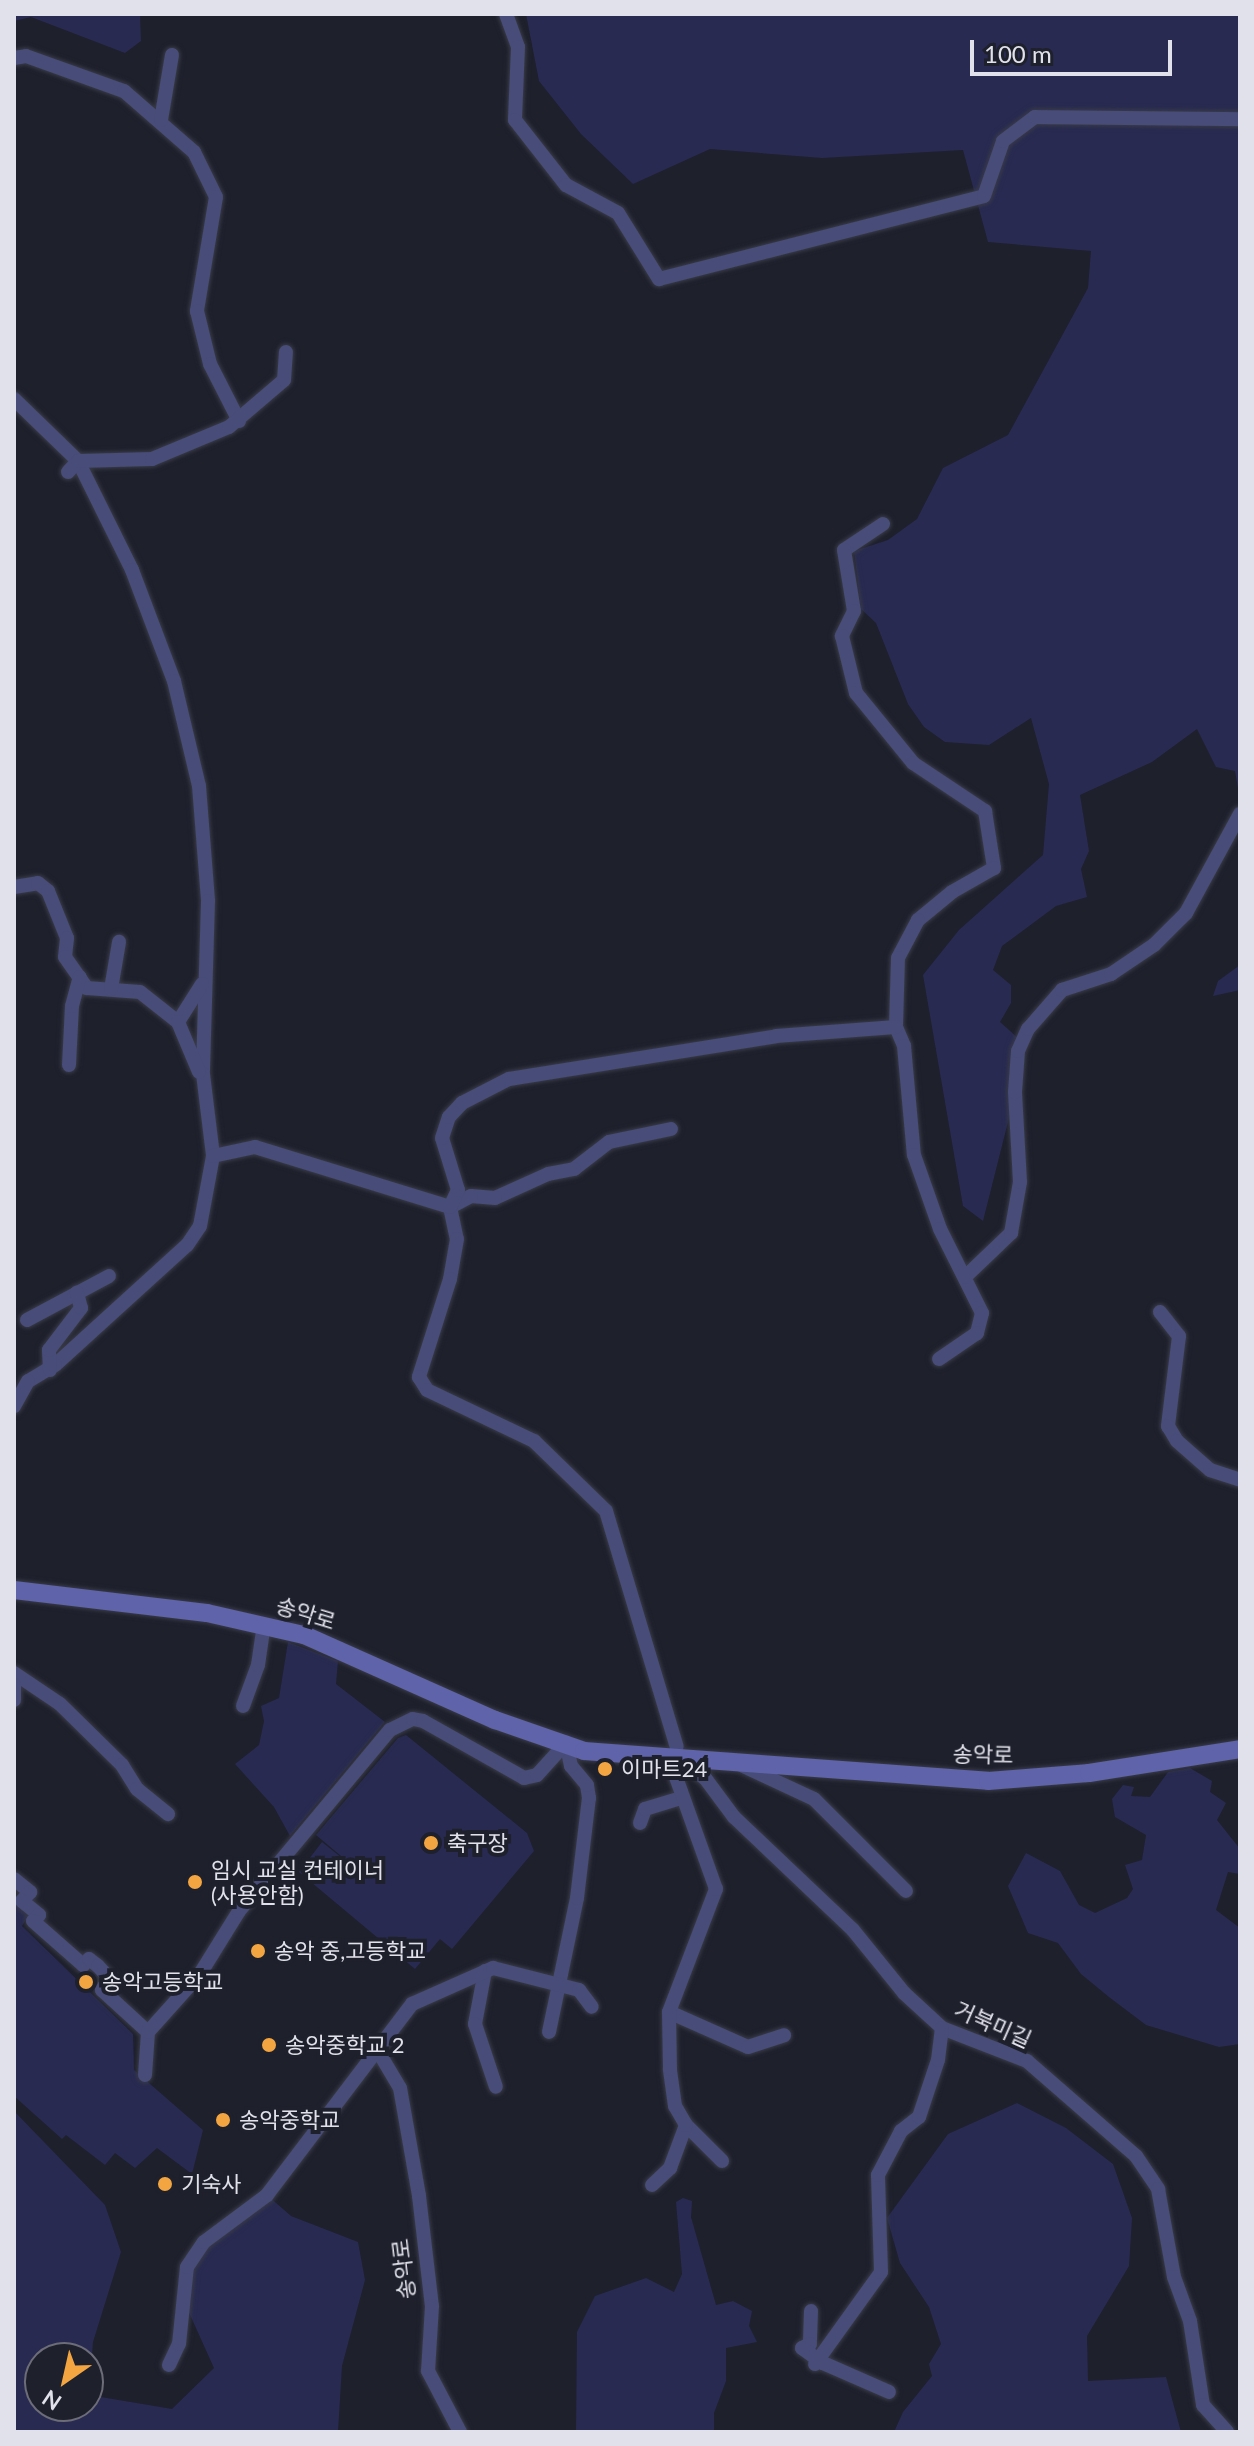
<!DOCTYPE html>
<meta charset="utf-8">
<style>
body{margin:0}
#map{position:relative;width:1254px;height:2446px;overflow:hidden;background:#1e202c;font-family:Lato,"Noto Sans KR",sans-serif}
div>[style]{position:absolute}
[style*='--x']{left:calc(var(--x)*1px);top:calc(var(--y)*1px);width:calc(var(--w)*1px);rotate:calc(var(--a)*1deg)}
.green>*{inset:0;background:#282a51}
.roads{filter:drop-shadow(0 0 2px #393b47) drop-shadow(0 0 2px #393b47)}
.street>*{height:14px;margin:-7px;padding:0 7px;transform-origin:7px;border-radius:7px;background:#484c78}
.secondary>*{height:18px;margin:-9px;padding:0 9px;transform-origin:9px;border-radius:9px;background:#5f63a9}
.dots>*{width:22px;height:22px;translate:-50% -50%;box-sizing:border-box;border:4px solid #1e202c;border-radius:50%}
span{translate:-50% -50%;white-space:nowrap;text-align:center;line-height:1.15;-webkit-text-stroke:8px #1e202c;paint-order:stroke}
.street-label{font-size:22px;color:#e0e1ea}
.poi-label{font-size:22px;color:#e0e1ea}
.left{translate:0 -50%;text-align:left}
.frame{position:absolute;inset:0;border:16px solid #e0e1ea;pointer-events:none}
.north{position:absolute;left:24px;top:2342px;width:80px;height:80px;box-sizing:border-box;background:#1e202c;border:2px solid #6c6d78;border-radius:50%;rotate:214deg;font-size:22px;font-weight:700;line-height:32px;text-align:center;color:#e0e1ea}
.north::after{content:'';display:block;margin:auto;width:28px;height:36px;background:#f2a541;clip-path:polygon(50% 0,100% 100%,50% 72%,0 100%)}
.scale{position:absolute;left:970px;top:40px;width:202px;height:36px;box-sizing:border-box;border:4px solid #e0e1ea;border-top:0;padding-left:10px;font-size:24px;line-height:28px;white-space:nowrap;color:#e0e1ea;-webkit-text-stroke:6px #1e202c;paint-order:stroke}
</style>
<div id="map">
<div class="green">
<i style="clip-path:polygon(14px 14px,140px 14px,141px 41px,125px 53px,31px 17px,14px 21px)"></i>
<i style="clip-path:polygon(526px 14px,1240px 14px,1240px 800px,1235px 771px,1216px 767px,1197px 729px,1152px 762px,1080px 795px,1089px 851px,1081px 869px,1087px 897px,1056px 906px,1002px 946px,993px 970px,1011px 985px,1011px 1003px,1000px 1022px,1019px 1039px,1023px 1084px,1012px 1106px,983px 1221px,963px 1206px,923px 975px,959px 930px,1043px 855px,1049px 784px,1031px 718px,989px 745px,945px 742px,924px 727px,908px 704px,876px 623px,861px 609px,854px 551px,888px 540px,917px 519px,943px 468px,1008px 435px,1088px 288px,1091px 251px,988px 242px,963px 150px,822px 158px,710px 149px,633px 184px,581px 134px,539px 81px)"></i>
<i style="clip-path:polygon(1240px 965px,1240px 990px,1213px 996px,1218px 981px)"></i>
<i style="clip-path:polygon(288px 1642px,338px 1661px,336px 1684px,385px 1722px,290px 1836px,274px 1807px,235px 1764px,259px 1745px,264px 1721px,261px 1706px,279px 1698px)"></i>
<i style="clip-path:polygon(406px 1735px,527px 1833px,534px 1851px,452px 1949px,440px 1939px,415px 1969px,299px 1872px,322px 1842px,372px 1882px,316px 1835px,398px 1738px)"></i>
<i style="clip-path:polygon(1190px 1768px,1212px 1781px,1210px 1792px,1226px 1803px,1217px 1820px,1240px 1849px,1240px 1874px,1228px 1872px,1216px 1910px,1240px 1928px,1240px 2044px,1219px 2047px,1146px 2025px,1109px 1997px,1081px 1974px,1058px 1943px,1028px 1933px,1008px 1886px,1026px 1853px,1060px 1871px,1079px 1905px,1095px 1913px,1127px 1898px,1133px 1889px,1125px 1865px,1142px 1860px,1146px 1835px,1115px 1817px,1112px 1799px,1123px 1785px,1134px 1787px,1131px 1796px,1150px 1797px,1168px 1772px)"></i>
<i style="clip-path:polygon(14px 1901px,29px 1915px,22px 1926px,133px 2034px,134px 2070px,203px 2130px,192px 2174px,157px 2148px,135px 2168px,115px 2153px,105px 2165px,66px 2135px,62px 2139px,14px 2096px)"></i>
<i style="clip-path:polygon(1017px 2103px,1066px 2128px,1113px 2164px,1132px 2218px,1129px 2266px,1087px 2336px,1088px 2381px,1166px 2377px,1181px 2432px,894px 2432px,903px 2412px,932px 2376px,929px 2364px,941px 2344px,929px 2307px,900px 2263px,887px 2218px,948px 2134px)"></i>
<i style="clip-path:polygon(evenodd,14px 2111px,105px 2205px,121px 2252px,93px 2342px,89px 2395px,172px 2409px,214px 2368px,182px 2297px,197px 2253px,267px 2195px,291px 2216px,358px 2242px,365px 2280px,342px 2366px,338px 2432px,14px 2432px,14px 2111px,40px 2358px,88px 2358px,88px 2406px,40px 2406px,40px 2358px)"></i>
<i style="clip-path:polygon(683px 2198px,692px 2201px,691px 2217px,716px 2305px,733px 2301px,752px 2311px,749px 2326px,757px 2342px,726px 2348px,726px 2381px,714px 2413px,714px 2432px,576px 2432px,577px 2332px,595px 2296px,646px 2278px,674px 2292px,682px 2274px,676px 2202px)"></i>
</div>
<div class="roads">
<div class="street">
<i style="--x:506;--y:14;--w:35;--a:70"></i>
<i style="--x:518;--y:47;--w:73;--a:92.4"></i>
<i style="--x:515;--y:120;--w:83;--a:51.9"></i>
<i style="--x:566;--y:185;--w:59;--a:28.3"></i>
<i style="--x:618;--y:213;--w:78;--a:58.2"></i>
<i style="--x:659;--y:279;--w:335;--a:-14.3"></i>
<i style="--x:984;--y:196;--w:58;--a:-70.9"></i>
<i style="--x:1003;--y:141;--w:40;--a:-37"></i>
<i style="--x:1035;--y:117;--w:205;--a:0.6"></i>
<i style="--x:14;--y:58;--w:12;--a:-9"></i>
<i style="--x:26;--y:56;--w:104;--a:19.7"></i>
<i style="--x:124;--y:91;--w:93;--a:41.1"></i>
<i style="--x:194;--y:152;--w:50;--a:63.9"></i>
<i style="--x:216;--y:197;--w:116;--a:99.5"></i>
<i style="--x:197;--y:311;--w:55;--a:76.2"></i>
<i style="--x:210;--y:364;--w:64;--a:63"></i>
<i style="--x:161;--y:120;--w:66;--a:-80.4"></i>
<i style="--x:14;--y:399;--w:89;--a:44.1"></i>
<i style="--x:78;--y:461;--w:122;--a:63.6"></i>
<i style="--x:132;--y:570;--w:119;--a:69.3"></i>
<i style="--x:174;--y:681;--w:108;--a:76.6"></i>
<i style="--x:199;--y:786;--w:115;--a:85.5"></i>
<i style="--x:208;--y:901;--w:173;--a:91.7"></i>
<i style="--x:203;--y:1074;--w:83;--a:83"></i>
<i style="--x:213;--y:1156;--w:71;--a:100.5"></i>
<i style="--x:200;--y:1226;--w:23;--a:124"></i>
<i style="--x:187;--y:1245;--w:178;--a:137.7"></i>
<i style="--x:55;--y:1365;--w:31;--a:149"></i>
<i style="--x:28;--y:1381;--w:29;--a:119"></i>
<i style="--x:68;--y:472;--w:15;--a:-48"></i>
<i style="--x:78;--y:461;--w:74;--a:-1.5"></i>
<i style="--x:152;--y:459;--w:83;--a:-22.6"></i>
<i style="--x:229;--y:427;--w:72;--a:-40.5"></i>
<i style="--x:284;--y:380;--w:28;--a:-86"></i>
<i style="--x:883;--y:524;--w:47;--a:146.3"></i>
<i style="--x:844;--y:550;--w:62;--a:80.7"></i>
<i style="--x:854;--y:611;--w:28;--a:116"></i>
<i style="--x:842;--y:636;--w:59;--a:76.2"></i>
<i style="--x:856;--y:693;--w:90;--a:50.8"></i>
<i style="--x:913;--y:763;--w:87;--a:33.7"></i>
<i style="--x:985;--y:811;--w:58;--a:81"></i>
<i style="--x:994;--y:868;--w:48;--a:150.3"></i>
<i style="--x:952;--y:892;--w:44;--a:140.5"></i>
<i style="--x:918;--y:920;--w:43;--a:117.8"></i>
<i style="--x:898;--y:958;--w:69;--a:91.7"></i>
<i style="--x:896;--y:1027;--w:21;--a:67"></i>
<i style="--x:904;--y:1046;--w:109;--a:84.8"></i>
<i style="--x:914;--y:1155;--w:78;--a:70.6"></i>
<i style="--x:940;--y:1229;--w:94;--a:63.4"></i>
<i style="--x:982;--y:1313;--w:21;--a:104"></i>
<i style="--x:977;--y:1333;--w:46;--a:145.6"></i>
<i style="--x:14;--y:887;--w:24;--a:-9"></i>
<i style="--x:38;--y:883;--w:13;--a:39"></i>
<i style="--x:48;--y:891;--w:51;--a:68"></i>
<i style="--x:67;--y:938;--w:19;--a:96"></i>
<i style="--x:65;--y:957;--w:38;--a:55"></i>
<i style="--x:87;--y:988;--w:53;--a:4.3"></i>
<i style="--x:140;--y:992;--w:48;--a:38.3"></i>
<i style="--x:178;--y:1022;--w:45;--a:-57.7"></i>
<i style="--x:111;--y:989;--w:48;--a:-80.3"></i>
<i style="--x:178;--y:1022;--w:54;--a:67.2"></i>
<i style="--x:69;--y:1065;--w:59;--a:-87.1"></i>
<i style="--x:72;--y:1006;--w:30;--a:-75"></i>
<i style="--x:671;--y:1129;--w:63;--a:168.2"></i>
<i style="--x:609;--y:1142;--w:44;--a:142.4"></i>
<i style="--x:574;--y:1169;--w:26;--a:169"></i>
<i style="--x:548;--y:1174;--w:58;--a:155.6"></i>
<i style="--x:495;--y:1198;--w:24;--a:-175"></i>
<i style="--x:471;--y:1196;--w:24;--a:152"></i>
<i style="--x:450;--y:1207;--w:33;--a:78"></i>
<i style="--x:457;--y:1239;--w:41;--a:99.9"></i>
<i style="--x:450;--y:1279;--w:103;--a:107.6"></i>
<i style="--x:419;--y:1377;--w:15;--a:58"></i>
<i style="--x:427;--y:1390;--w:119;--a:25.5"></i>
<i style="--x:534;--y:1441;--w:100;--a:44.2"></i>
<i style="--x:606;--y:1511;--w:246;--a:73.3"></i>
<i style="--x:213;--y:1156;--w:43;--a:-12.1"></i>
<i style="--x:255;--y:1147;--w:204;--a:17.1"></i>
<i style="--x:450;--y:1207;--w:19;--a:-65"></i>
<i style="--x:458;--y:1190;--w:54;--a:-107.1"></i>
<i style="--x:442;--y:1138;--w:22;--a:-72"></i>
<i style="--x:449;--y:1117;--w:19;--a:-47"></i>
<i style="--x:462;--y:1103;--w:53;--a:-27.1"></i>
<i style="--x:509;--y:1079;--w:270;--a:-9.1"></i>
<i style="--x:776;--y:1036;--w:120;--a:-4.3"></i>
<i style="--x:965;--y:1277;--w:64;--a:-43.7"></i>
<i style="--x:1011;--y:1233;--w:52;--a:-80"></i>
<i style="--x:1020;--y:1182;--w:90;--a:-93.2"></i>
<i style="--x:1015;--y:1092;--w:41;--a:-85.8"></i>
<i style="--x:1018;--y:1051;--w:24;--a:-66"></i>
<i style="--x:1028;--y:1029;--w:52;--a:-48.9"></i>
<i style="--x:1062;--y:990;--w:52;--a:-18.1"></i>
<i style="--x:1111;--y:974;--w:52;--a:-34"></i>
<i style="--x:1154;--y:945;--w:45;--a:-45"></i>
<i style="--x:1186;--y:913;--w:113;--a:-61.4"></i>
<i style="--x:1160;--y:1312;--w:31;--a:52"></i>
<i style="--x:1179;--y:1336;--w:91;--a:97"></i>
<i style="--x:1168;--y:1426;--w:17;--a:59"></i>
<i style="--x:1177;--y:1441;--w:44;--a:41.3"></i>
<i style="--x:1210;--y:1470;--w:32;--a:18"></i>
<i style="--x:27;--y:1320;--w:93;--a:-28.2"></i>
<i style="--x:50;--y:1370;--w:20;--a:-93"></i>
<i style="--x:49;--y:1350;--w:53;--a:-52.7"></i>
<i style="--x:81;--y:1308;--w:16;--a:-105"></i>
<i style="--x:14;--y:1673;--w:55;--a:34"></i>
<i style="--x:60;--y:1704;--w:87;--a:44.5"></i>
<i style="--x:122;--y:1765;--w:28;--a:58"></i>
<i style="--x:137;--y:1789;--w:40;--a:39"></i>
<i style="--x:14;--y:1685;--w:15;--a:90"></i>
<i style="--x:243;--y:1706;--w:44;--a:-69.9"></i>
<i style="--x:258;--y:1665;--w:41;--a:-81.7"></i>
<i style="--x:675;--y:1766;--w:16;--a:7"></i>
<i style="--x:691;--y:1768;--w:17;--a:36"></i>
<i style="--x:705;--y:1778;--w:49;--a:53.4"></i>
<i style="--x:734;--y:1817;--w:164;--a:43.5"></i>
<i style="--x:853;--y:1930;--w:81;--a:51"></i>
<i style="--x:904;--y:1993;--w:52;--a:42.6"></i>
<i style="--x:942;--y:2028;--w:91;--a:21.2"></i>
<i style="--x:1027;--y:2061;--w:145;--a:41.1"></i>
<i style="--x:1136;--y:2156;--w:40;--a:56"></i>
<i style="--x:1158;--y:2189;--w:89;--a:79.7"></i>
<i style="--x:1174;--y:2277;--w:47;--a:70"></i>
<i style="--x:1190;--y:2321;--w:85;--a:81.2"></i>
<i style="--x:1203;--y:2405;--w:36;--a:48"></i>
<i style="--x:743;--y:1766;--w:78;--a:24.9"></i>
<i style="--x:814;--y:1799;--w:130;--a:45"></i>
<i style="--x:640;--y:1823;--w:15;--a:-70"></i>
<i style="--x:645;--y:1809;--w:38;--a:-17"></i>
<i style="--x:14;--y:1879;--w:21;--a:39"></i>
<i style="--x:30;--y:1892;--w:12;--a:132"></i>
<i style="--x:22;--y:1901;--w:22;--a:39"></i>
<i style="--x:39;--y:1915;--w:8;--a:135"></i>
<i style="--x:33;--y:1921;--w:67;--a:41.3"></i>
<i style="--x:83;--y:1965;--w:8;--a:-45"></i>
<i style="--x:89;--y:1959;--w:11;--a:38"></i>
<i style="--x:98;--y:1966;--w:16;--a:47"></i>
<i style="--x:109;--y:1978;--w:14;--a:120"></i>
<i style="--x:102;--y:1990;--w:62;--a:42.4"></i>
<i style="--x:485;--y:1971;--w:54;--a:100.7"></i>
<i style="--x:475;--y:2024;--w:66;--a:71.6"></i>
<i style="--x:669;--y:2012;--w:86;--a:23.9"></i>
<i style="--x:748;--y:2047;--w:38;--a:-18"></i>
<i style="--x:549;--y:2032;--w:137;--a:-78.2"></i>
<i style="--x:577;--y:1898;--w:101;--a:-83.2"></i>
<i style="--x:589;--y:1798;--w:13;--a:-99"></i>
<i style="--x:587;--y:1785;--w:25;--a:-130"></i>
<i style="--x:571;--y:1766;--w:24;--a:-102"></i>
<i style="--x:378;--y:2051;--w:43;--a:59.3"></i>
<i style="--x:400;--y:2088;--w:110;--a:80"></i>
<i style="--x:419;--y:2196;--w:111;--a:83.3"></i>
<i style="--x:432;--y:2306;--w:65;--a:93.5"></i>
<i style="--x:428;--y:2371;--w:69;--a:62.3"></i>
<i style="--x:145;--y:2075;--w:43;--a:-86"></i>
<i style="--x:148;--y:2032;--w:78;--a:-48.1"></i>
<i style="--x:200;--y:1974;--w:74;--a:-58.2"></i>
<i style="--x:239;--y:1911;--w:236;--a:-50.2"></i>
<i style="--x:390;--y:1730;--w:25;--a:-26"></i>
<i style="--x:413;--y:1719;--w:10;--a:11"></i>
<i style="--x:423;--y:1721;--w:116;--a:29.4"></i>
<i style="--x:524;--y:1778;--w:13;--a:-13"></i>
<i style="--x:537;--y:1775;--w:43;--a:-47.8"></i>
<i style="--x:686;--y:2125;--w:51;--a:45"></i>
<i style="--x:652;--y:2185;--w:25;--a:-43"></i>
<i style="--x:670;--y:2168;--w:46;--a:-69.6"></i>
<i style="--x:686;--y:2125;--w:22;--a:-120"></i>
<i style="--x:675;--y:2106;--w:37;--a:-98"></i>
<i style="--x:670;--y:2069;--w:57;--a:-91"></i>
<i style="--x:669;--y:2012;--w:132;--a:-69.1"></i>
<i style="--x:716;--y:1889;--w:131;--a:-109.7"></i>
<i style="--x:811;--y:2311;--w:33;--a:92"></i>
<i style="--x:810;--y:2344;--w:9;--a:153"></i>
<i style="--x:802;--y:2348;--w:26;--a:36"></i>
<i style="--x:823;--y:2363;--w:72;--a:23.7"></i>
<i style="--x:815;--y:2364;--w:113;--a:-54.3"></i>
<i style="--x:881;--y:2272;--w:97;--a:-91.8"></i>
<i style="--x:878;--y:2175;--w:50;--a:-62.4"></i>
<i style="--x:901;--y:2131;--w:23;--a:-38"></i>
<i style="--x:919;--y:2117;--w:60;--a:-71.6"></i>
<i style="--x:938;--y:2060;--w:32;--a:-83"></i>
<i style="--x:169;--y:2365;--w:23;--a:-65"></i>
<i style="--x:179;--y:2344;--w:77;--a:-84.1"></i>
<i style="--x:187;--y:2267;--w:30;--a:-56"></i>
<i style="--x:204;--y:2242;--w:79;--a:-36.7"></i>
<i style="--x:267;--y:2195;--w:240;--a:-52.8"></i>
<i style="--x:412;--y:2004;--w:89;--a:-24"></i>
<i style="--x:493;--y:1968;--w:89;--a:14.3"></i>
<i style="--x:579;--y:1990;--w:21;--a:53"></i>
</div>
<div class="secondary">
<i style="--x:14;--y:1590;--w:194;--a:6.8"></i>
<i style="--x:207;--y:1613;--w:99;--a:12.8"></i>
<i style="--x:304;--y:1635;--w:209;--a:24"></i>
<i style="--x:495;--y:1720;--w:94;--a:19.2"></i>
<i style="--x:584;--y:1751;--w:405;--a:4.2"></i>
<i style="--x:988;--y:1781;--w:101;--a:-4.5"></i>
<i style="--x:1089;--y:1773;--w:153;--a:-9"></i>
</div>
</div>
<div class="dots">
<i style="left:605px;top:1769px;background:#f2a541"></i>
<i style="left:431px;top:1843px;background:#f2a541"></i>
<i style="left:195px;top:1882px;background:#f2a541"></i>
<i style="left:258px;top:1951px;background:#f2a541"></i>
<i style="left:86px;top:1982px;background:#f2a541"></i>
<i style="left:269px;top:2045px;background:#f2a541"></i>
<i style="left:223px;top:2120px;background:#f2a541"></i>
<i style="left:165px;top:2184px;background:#f2a541"></i>
</div>
<div class="street-label">
<span style="left:306px;top:1613px;rotate:17deg">송악로</span>
<span style="left:983px;top:1754px;rotate:1deg">송악로</span>
<span style="left:993px;top:2024px;rotate:24deg">거북미길</span>
<span style="left:403px;top:2269px;rotate:-97deg">송악로</span>
</div>
<div class="poi-label">
<span class="left" style="left:621px;top:1769px">이마트24</span>
<span class="left" style="left:447px;top:1843px">축구장</span>
<span class="left" style="left:211px;top:1882px">임시 교실 컨테이너<br>(사용안함)</span>
<span class="left" style="left:274px;top:1951px">송악 중,고등학교</span>
<span class="left" style="left:102px;top:1982px">송악고등학교</span>
<span class="left" style="left:285px;top:2045px">송악중학교 2</span>
<span class="left" style="left:239px;top:2120px">송악중학교</span>
<span class="left" style="left:181px;top:2184px">기숙사</span>
</div>
<div class="frame"></div>
<div class="north">N</div>
<div class="scale">100 m</div>
</div>
